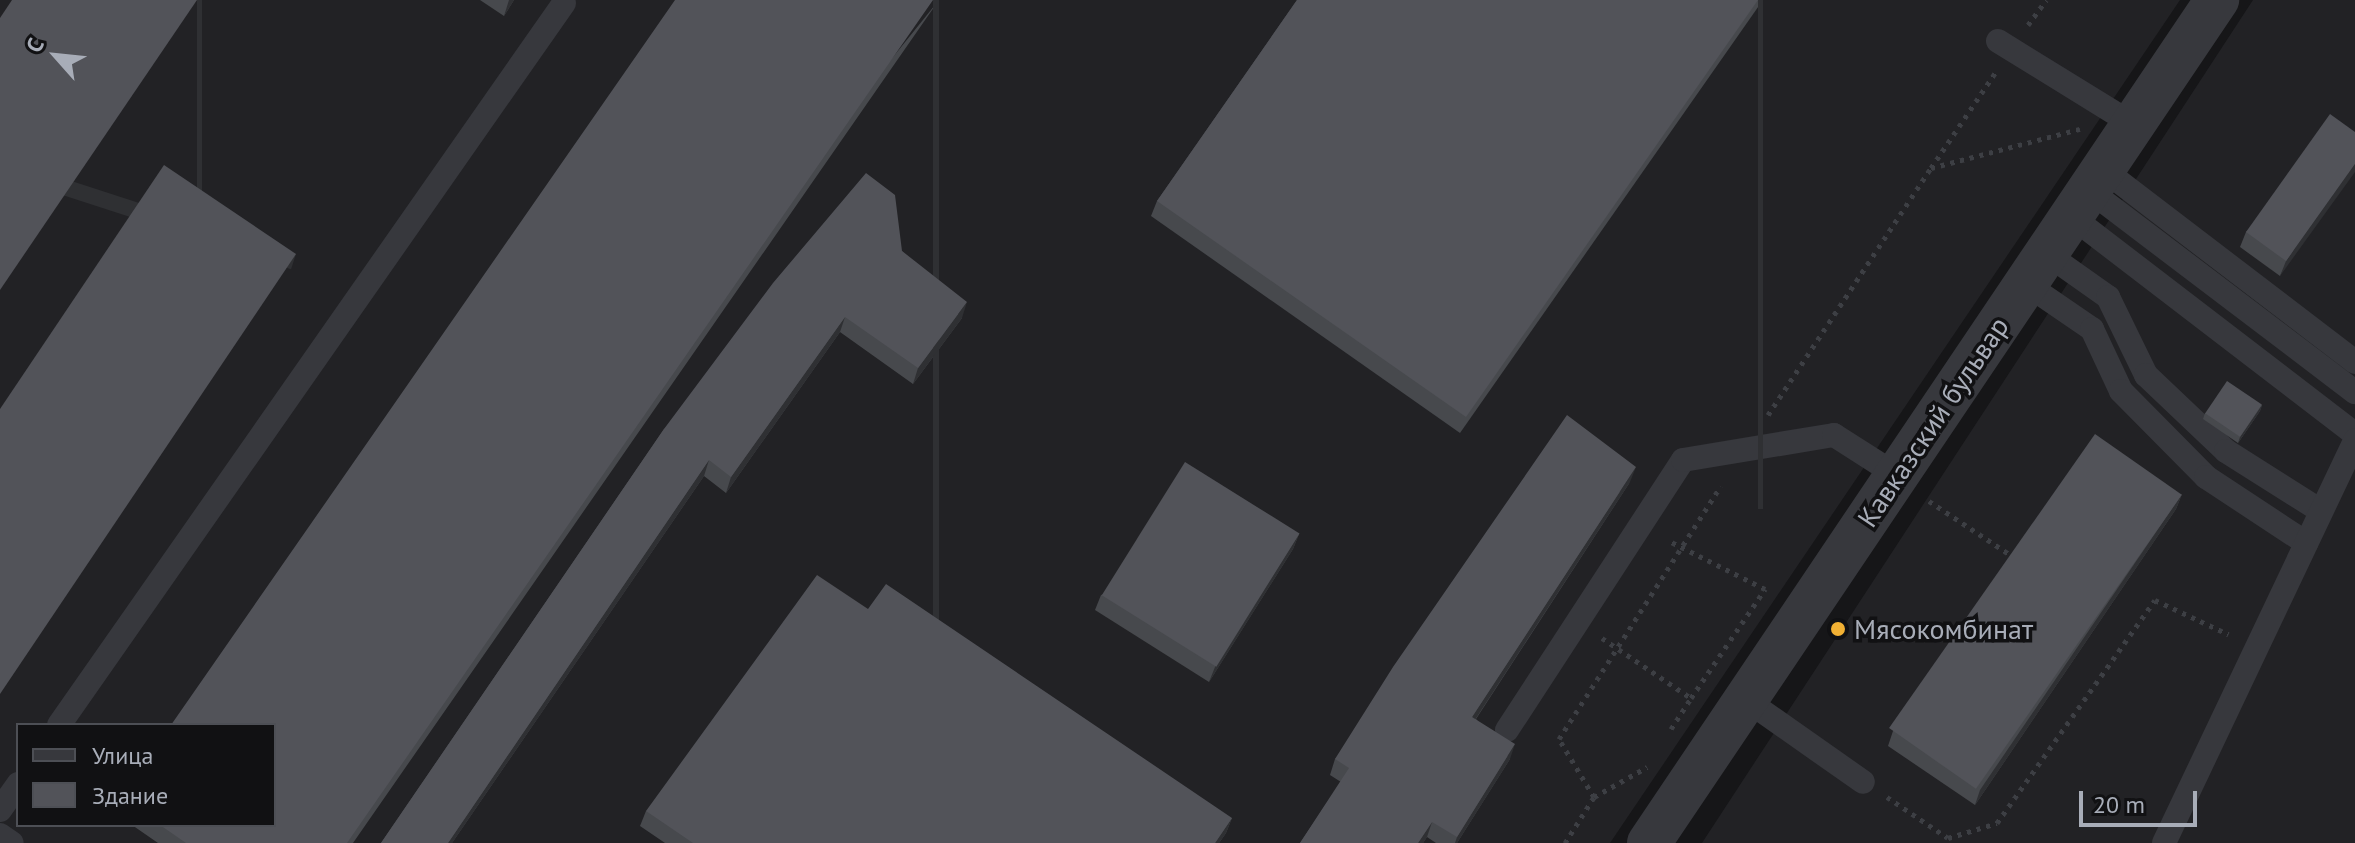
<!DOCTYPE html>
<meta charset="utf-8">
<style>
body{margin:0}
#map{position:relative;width:2355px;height:843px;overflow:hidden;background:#161618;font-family:"PT Sans",sans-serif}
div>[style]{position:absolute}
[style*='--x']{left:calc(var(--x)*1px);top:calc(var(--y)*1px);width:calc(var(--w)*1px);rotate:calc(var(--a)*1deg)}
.built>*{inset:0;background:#222225}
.path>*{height:5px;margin-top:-2.5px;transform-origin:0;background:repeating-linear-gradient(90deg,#3d3f44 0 4px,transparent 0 10px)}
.service>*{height:24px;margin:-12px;padding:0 12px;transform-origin:12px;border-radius:12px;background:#37383d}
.minor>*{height:44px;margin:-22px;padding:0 22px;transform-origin:22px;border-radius:22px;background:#37383d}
.wall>*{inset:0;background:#47494d}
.shaded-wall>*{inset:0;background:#2f3033;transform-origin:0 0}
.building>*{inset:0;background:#525359;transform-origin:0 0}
.dots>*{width:22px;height:22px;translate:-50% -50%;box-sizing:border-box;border:4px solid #111113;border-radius:50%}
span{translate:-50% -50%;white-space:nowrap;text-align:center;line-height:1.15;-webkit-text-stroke:7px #111113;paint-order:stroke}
.street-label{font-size:28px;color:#a8adb8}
.poi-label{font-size:28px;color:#a8adb8}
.left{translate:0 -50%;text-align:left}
.legend{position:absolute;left:16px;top:723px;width:260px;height:104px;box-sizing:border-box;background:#111113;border:2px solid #4d4f55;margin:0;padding:10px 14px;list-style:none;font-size:24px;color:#a8adb8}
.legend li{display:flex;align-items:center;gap:16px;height:40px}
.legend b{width:40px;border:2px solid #4d4f55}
.north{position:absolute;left:16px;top:16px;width:80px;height:80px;-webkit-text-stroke:6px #111113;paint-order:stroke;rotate:297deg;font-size:22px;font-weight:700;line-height:32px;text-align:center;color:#a8adb8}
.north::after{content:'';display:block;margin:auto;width:28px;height:36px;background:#a8adb8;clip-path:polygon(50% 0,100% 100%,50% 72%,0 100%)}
.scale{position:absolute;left:2079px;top:791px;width:118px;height:36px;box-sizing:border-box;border:4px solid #a8adb8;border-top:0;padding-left:10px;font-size:24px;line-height:28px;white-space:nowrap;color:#a8adb8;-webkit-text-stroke:6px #111113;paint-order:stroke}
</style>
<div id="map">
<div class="built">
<i style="clip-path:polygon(evenodd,0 0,2180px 0,1610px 843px,0 843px,0 0,18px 725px,274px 725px,274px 825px,18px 825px,18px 725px)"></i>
<i style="clip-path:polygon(2253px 0,2355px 0,2355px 843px,1702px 843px)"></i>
</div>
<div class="path">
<i style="--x:2028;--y:25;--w:31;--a:-54"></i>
<i style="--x:1931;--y:168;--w:115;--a:-56"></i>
<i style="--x:1768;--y:415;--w:296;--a:-56.6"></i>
<i style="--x:1931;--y:168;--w:154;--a:-14.7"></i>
<i style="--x:1929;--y:501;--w:103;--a:33.5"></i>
<i style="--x:1602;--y:638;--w:107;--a:34"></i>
<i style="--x:1691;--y:698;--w:132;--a:-55.8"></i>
<i style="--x:1765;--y:589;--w:107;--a:-153.4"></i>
<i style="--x:1671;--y:729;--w:37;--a:-57"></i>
<i style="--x:1594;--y:797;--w:68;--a:-121.1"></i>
<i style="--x:1559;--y:739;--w:300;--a:-57.4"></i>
<i style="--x:1887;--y:797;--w:73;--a:33.9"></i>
<i style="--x:1948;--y:838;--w:51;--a:-17"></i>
<i style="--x:1997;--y:823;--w:273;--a:-54.7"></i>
<i style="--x:2155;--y:600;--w:81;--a:25"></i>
<i style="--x:1565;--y:843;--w:54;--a:-57.8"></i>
<i style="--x:1594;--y:797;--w:61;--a:-29.5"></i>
</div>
<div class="service">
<i style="--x:1998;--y:41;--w:160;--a:31.7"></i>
<i style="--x:2104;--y:170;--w:316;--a:37.4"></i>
<i style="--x:2090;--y:191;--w:333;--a:37.2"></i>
<i style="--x:2072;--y:217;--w:357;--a:37.5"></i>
<i style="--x:2047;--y:254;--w:75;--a:35.2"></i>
<i style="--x:2108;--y:297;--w:87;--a:64"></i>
<i style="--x:2146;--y:375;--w:110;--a:43.5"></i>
<i style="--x:2226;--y:451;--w:112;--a:32.3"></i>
<i style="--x:2026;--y:284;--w:80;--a:34.3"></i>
<i style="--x:2092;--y:329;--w:68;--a:64.9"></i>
<i style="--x:2121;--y:391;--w:121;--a:45.3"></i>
<i style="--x:2206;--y:477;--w:120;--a:33.4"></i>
<i style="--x:1745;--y:699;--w:144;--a:35.1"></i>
<i style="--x:59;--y:725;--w:881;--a:-55.03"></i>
<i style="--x:1507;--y:730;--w:322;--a:-56.9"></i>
<i style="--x:1683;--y:460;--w:153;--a:-9.4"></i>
<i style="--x:1834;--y:435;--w:76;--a:32.6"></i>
<i style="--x:0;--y:810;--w:32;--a:-55"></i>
<i style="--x:0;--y:835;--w:14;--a:34"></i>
<i style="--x:2164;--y:843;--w:446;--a:-64.6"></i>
</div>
<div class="minor">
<i style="--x:1649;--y:843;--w:1017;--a:-56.03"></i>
</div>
<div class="wall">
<i style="clip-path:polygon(480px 0,514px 0,504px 16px)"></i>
<i style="clip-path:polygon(939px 0,353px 843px,158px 843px,132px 825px,274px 825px)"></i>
<i style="clip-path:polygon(1297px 0,1763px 0,1460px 433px,1151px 216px,1157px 201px)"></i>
<i style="clip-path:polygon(2355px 132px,2280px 276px,2240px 247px,2246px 232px)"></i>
<i style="clip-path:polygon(902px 251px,962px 318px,913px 384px,840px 332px,726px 493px,704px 476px,452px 843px,381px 843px,664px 429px)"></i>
<i style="clip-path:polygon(2262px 405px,2260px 411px,2238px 443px,2203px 419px,2205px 413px)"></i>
<i style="clip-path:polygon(1630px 482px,1476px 719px,1510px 759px,1457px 843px,1436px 843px,1427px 837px,1423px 843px,1300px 843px,1341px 782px,1330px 775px,1335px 759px)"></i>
<i style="clip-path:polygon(2182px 494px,2176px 509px,1975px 805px,1888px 746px,1893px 731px)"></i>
<i style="clip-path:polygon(1299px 534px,1293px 549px,1209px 682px,1095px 610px,1101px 595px)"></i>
<i style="clip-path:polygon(646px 811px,1232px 818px,1226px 833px,1219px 843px,665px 843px,640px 826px)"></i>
</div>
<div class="shaded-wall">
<i style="left:197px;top:0;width:5px;height:351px"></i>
<i style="clip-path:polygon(509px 0,514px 0,504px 16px)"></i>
<i style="left:933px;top:0;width:6px;height:1027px"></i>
<i style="left:1758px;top:0;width:5px;height:509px"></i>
<i style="clip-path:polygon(2355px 164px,2355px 172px,2280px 276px,2286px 261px)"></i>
<i style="left:296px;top:254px;width:16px;height:530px;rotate:108deg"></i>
<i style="clip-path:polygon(967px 302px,962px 318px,913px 384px,918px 368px)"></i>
<i style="clip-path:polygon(845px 317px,840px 332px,726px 493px,731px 477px)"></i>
<i style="clip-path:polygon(2262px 405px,2260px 411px,2238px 443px,2240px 437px)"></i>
<i style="clip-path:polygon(709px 460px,704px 476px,452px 843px,448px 843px)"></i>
<i style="clip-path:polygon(1636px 467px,1630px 482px,1467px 732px,1472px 717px)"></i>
<i style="clip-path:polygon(2182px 494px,2176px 509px,1975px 805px,1980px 790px)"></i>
<i style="clip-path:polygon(1299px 534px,1293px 549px,1209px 682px,1215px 667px)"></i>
<i style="clip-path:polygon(1515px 744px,1510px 759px,1457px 843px,1455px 843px,1457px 837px)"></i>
<i style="clip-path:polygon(1232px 818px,1226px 833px,1219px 843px,1215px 843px)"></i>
<i style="clip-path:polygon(1432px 822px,1427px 837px,1423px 843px,1418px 843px)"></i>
</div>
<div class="building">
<i style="clip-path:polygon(12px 0,197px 0,0 290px,0 18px)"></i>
<i style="clip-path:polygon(675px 0,933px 0,347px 843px,186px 843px,160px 825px,274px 825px,274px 725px,171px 725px)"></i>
<i style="clip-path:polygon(1297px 0,1758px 0,1466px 417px,1157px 201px)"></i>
<i style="clip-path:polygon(2330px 114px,2355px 132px,2355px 164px,2286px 261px,2246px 232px)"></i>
<i style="clip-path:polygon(164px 165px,296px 254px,0 694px,0 409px)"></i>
<i style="clip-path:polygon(866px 173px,895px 195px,902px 251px,967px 302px,918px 368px,845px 317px,731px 477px,709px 460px,448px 843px,381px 843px,664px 429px,773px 283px)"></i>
<i style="left:2227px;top:381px;width:42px;height:39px;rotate:34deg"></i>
<i style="clip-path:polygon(1567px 415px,1636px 467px,1472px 717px,1515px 744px,1457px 837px,1432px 822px,1418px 843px,1300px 843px,1349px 768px,1335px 759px,1393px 667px)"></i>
<i style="left:2095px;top:434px;width:106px;height:359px;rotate:35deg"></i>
<i style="left:1185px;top:462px;width:135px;height:157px;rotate:32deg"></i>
<i style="clip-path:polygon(817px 575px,868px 609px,886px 584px,1232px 818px,1215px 843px,693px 843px,646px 811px)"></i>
</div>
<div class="dots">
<i style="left:1838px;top:629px;background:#f2b134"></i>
</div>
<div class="street-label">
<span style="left:1933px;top:422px;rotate:-56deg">Кавказский бульвар</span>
</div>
<div class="poi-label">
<span class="left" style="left:1854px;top:629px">Мясокомбинат</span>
</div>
<ul class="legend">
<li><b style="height:10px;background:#37383d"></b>Улица</li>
<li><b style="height:22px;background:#525359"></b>Здание</li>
</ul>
<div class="north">С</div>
<div class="scale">20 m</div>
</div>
